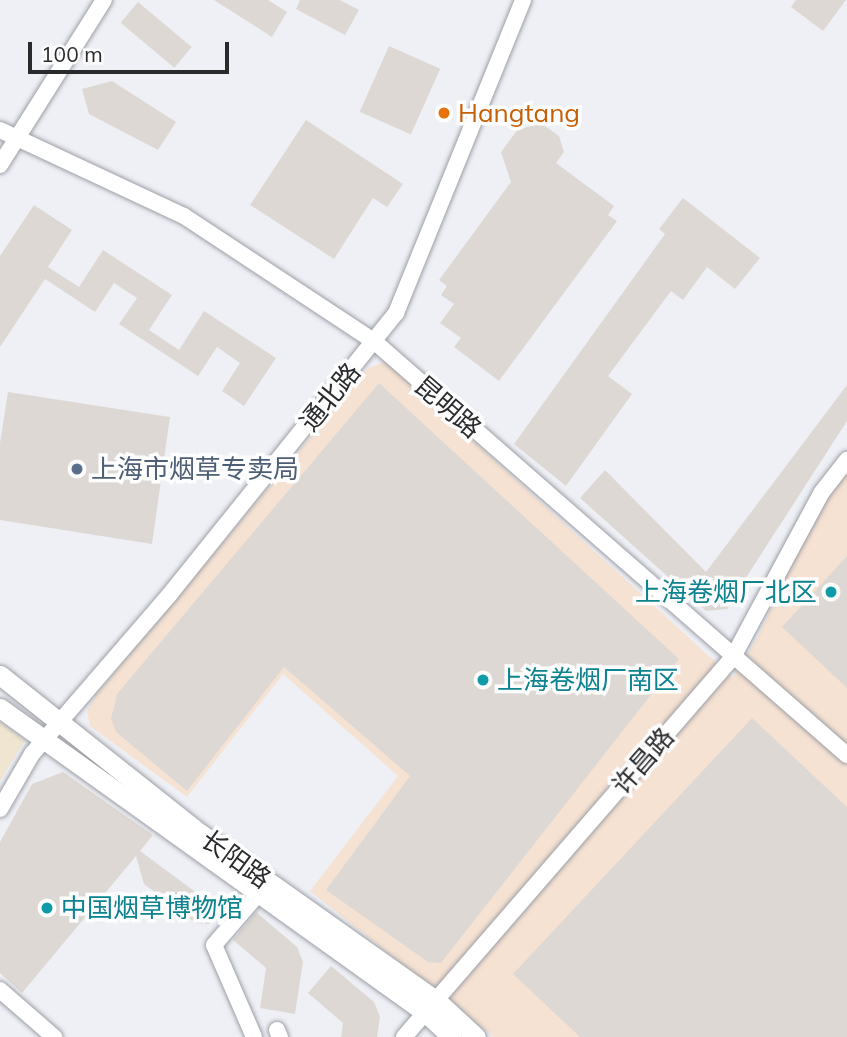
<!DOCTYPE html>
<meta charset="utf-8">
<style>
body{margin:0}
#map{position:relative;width:847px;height:1037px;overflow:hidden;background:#eef0f6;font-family:Mulish,"Noto Sans SC",sans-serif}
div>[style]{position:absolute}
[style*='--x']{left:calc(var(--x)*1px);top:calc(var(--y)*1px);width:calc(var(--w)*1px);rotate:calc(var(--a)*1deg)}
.commercial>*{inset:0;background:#efe5d0}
.industrial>*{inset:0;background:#f6e2d3}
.building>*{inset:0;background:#ded8d4;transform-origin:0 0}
.roads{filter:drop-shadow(0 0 2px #9d9fa5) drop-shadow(0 0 2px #9d9fa5)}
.minor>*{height:16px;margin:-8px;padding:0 8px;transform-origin:8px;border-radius:8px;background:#fff}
.major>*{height:19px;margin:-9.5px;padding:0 9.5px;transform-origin:9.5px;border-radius:9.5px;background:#fff}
.dots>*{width:19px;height:19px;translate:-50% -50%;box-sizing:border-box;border:4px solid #fdfdfe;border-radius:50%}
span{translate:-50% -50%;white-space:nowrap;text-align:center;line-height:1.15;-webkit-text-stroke:7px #fdfdfe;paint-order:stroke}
.food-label{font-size:26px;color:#c56008}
.left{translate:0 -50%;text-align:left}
.street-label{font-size:26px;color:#292a2c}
.service-label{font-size:26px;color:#4e5e75}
.culture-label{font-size:26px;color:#0d838f}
.right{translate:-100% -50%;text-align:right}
.scale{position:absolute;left:28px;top:42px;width:201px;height:32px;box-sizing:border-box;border:4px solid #292a2c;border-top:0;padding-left:9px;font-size:21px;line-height:24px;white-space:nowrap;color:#292a2c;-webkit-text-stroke:5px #fdfdfe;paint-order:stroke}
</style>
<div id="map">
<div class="commercial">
<i style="clip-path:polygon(0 722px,25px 740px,0 781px)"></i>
</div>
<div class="industrial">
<i style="clip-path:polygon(386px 361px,733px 678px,759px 635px,810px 523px,847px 472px,847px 1037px,494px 1037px,310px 891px,398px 776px,283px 674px,187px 797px,90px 726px,87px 711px,96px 695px,367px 369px)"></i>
</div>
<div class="building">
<i style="clip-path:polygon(214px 0,268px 0,287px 12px,272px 37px)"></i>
<i style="clip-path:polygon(300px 0,340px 0,359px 10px,345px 35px,296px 9px)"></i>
<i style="clip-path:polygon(796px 0,846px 0,823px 31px,791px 7px)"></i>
<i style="left:138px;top:2px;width:70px;height:27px;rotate:40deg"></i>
<i style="left:389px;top:46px;width:56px;height:72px;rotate:24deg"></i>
<i style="clip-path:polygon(112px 81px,176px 122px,158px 150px,89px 114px,82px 89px)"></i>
<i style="clip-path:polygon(306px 120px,403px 184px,387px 207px,373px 198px,334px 259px,250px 205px)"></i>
<i style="clip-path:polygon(542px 124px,559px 136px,564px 152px,556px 163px,614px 206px,608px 215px,617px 221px,499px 381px,454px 347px,461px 338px,440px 323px,454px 304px,441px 295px,447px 286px,439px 280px,511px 182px,501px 152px,518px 129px)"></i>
<i style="clip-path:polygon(683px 198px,760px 258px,735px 289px,707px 267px,683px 300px,671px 291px,608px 376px,632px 394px,566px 486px,514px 444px,665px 234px,659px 229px)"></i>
<i style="clip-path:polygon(34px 205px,72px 230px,48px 267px,79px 287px,103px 250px,172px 295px,149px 330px,179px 350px,204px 311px,276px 358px,244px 406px,222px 391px,240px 363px,217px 347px,198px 376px,119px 324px,137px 298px,114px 283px,95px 312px,45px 279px,0 347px,0 256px)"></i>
<i style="clip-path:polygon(379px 383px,679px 659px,441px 963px,428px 962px,326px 890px,410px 776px,284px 667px,187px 791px,116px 732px,111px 719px,117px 694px)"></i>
<i style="clip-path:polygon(847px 385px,847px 421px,740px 587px,744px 590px,727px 609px,706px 611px,580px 498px,605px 470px,706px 572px)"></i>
<i style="clip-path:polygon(8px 392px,170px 417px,152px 544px,0 520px,0 443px)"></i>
<i style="clip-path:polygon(847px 556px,847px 688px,782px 627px)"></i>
<i style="clip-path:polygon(752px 718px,847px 807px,847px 1037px,580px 1037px,513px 974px)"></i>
<i style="clip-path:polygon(63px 772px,153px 835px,140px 851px,220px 910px,209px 924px,196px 923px,144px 884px,136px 856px,22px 993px,0 973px,0 842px,32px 784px)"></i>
<i style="clip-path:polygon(256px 912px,297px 947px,303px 962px,295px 1014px,260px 1008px,266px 968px,233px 940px)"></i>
<i style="clip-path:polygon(331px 966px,374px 1002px,380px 1017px,377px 1037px,341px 1037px,343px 1023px,308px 993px)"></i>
</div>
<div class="roads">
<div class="minor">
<i style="--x:0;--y:130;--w:203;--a:25.1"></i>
<i style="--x:184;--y:216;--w:229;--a:33.4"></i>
<i style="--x:375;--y:342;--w:627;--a:41.19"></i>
<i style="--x:0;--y:165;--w:195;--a:-57.8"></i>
<i style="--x:0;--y:809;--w:64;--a:-59.8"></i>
<i style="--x:32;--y:754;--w:211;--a:-49.2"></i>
<i style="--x:170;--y:594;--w:361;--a:-51.2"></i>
<i style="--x:396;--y:313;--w:338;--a:-67.9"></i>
<i style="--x:0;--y:990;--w:72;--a:41"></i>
<i style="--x:277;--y:1030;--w:8;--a:67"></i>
<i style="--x:254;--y:1037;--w:100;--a:-113.5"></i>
<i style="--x:214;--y:945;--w:69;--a:-49.1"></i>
<i style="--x:404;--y:1037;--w:503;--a:-49.11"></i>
<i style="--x:733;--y:657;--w:187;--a:-61.7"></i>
<i style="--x:822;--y:492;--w:41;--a:-52"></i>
</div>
<div class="major">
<i style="--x:0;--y:675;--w:248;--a:38.4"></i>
<i style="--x:194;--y:829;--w:298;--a:35.3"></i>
<i style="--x:437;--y:1001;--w:53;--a:42.7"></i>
<i style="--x:0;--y:708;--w:524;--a:35.6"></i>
<i style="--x:426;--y:1013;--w:35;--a:43"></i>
</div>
</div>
<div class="dots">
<i style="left:444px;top:113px;background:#e8710a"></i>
<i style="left:77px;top:469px;background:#5c6f8a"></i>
<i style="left:831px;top:592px;background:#0f9aa8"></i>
<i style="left:483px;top:680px;background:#0f9aa8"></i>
<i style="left:47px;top:908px;background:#0f9aa8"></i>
</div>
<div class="food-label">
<span class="left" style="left:458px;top:113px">Hangtang</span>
</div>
<div class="street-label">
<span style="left:330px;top:397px;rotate:-51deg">通北路</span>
<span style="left:448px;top:407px;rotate:41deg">昆明路</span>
<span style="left:643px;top:761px;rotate:-49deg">许昌路</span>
<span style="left:236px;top:859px;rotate:36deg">长阳路</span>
</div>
<div class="service-label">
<span class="left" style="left:91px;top:469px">上海市烟草专卖局</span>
</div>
<div class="culture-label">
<span class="right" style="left:817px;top:592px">上海卷烟厂北区</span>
<span class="left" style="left:497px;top:680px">上海卷烟厂南区</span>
<span class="left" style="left:61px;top:908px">中国烟草博物馆</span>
</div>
<div class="scale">100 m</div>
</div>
